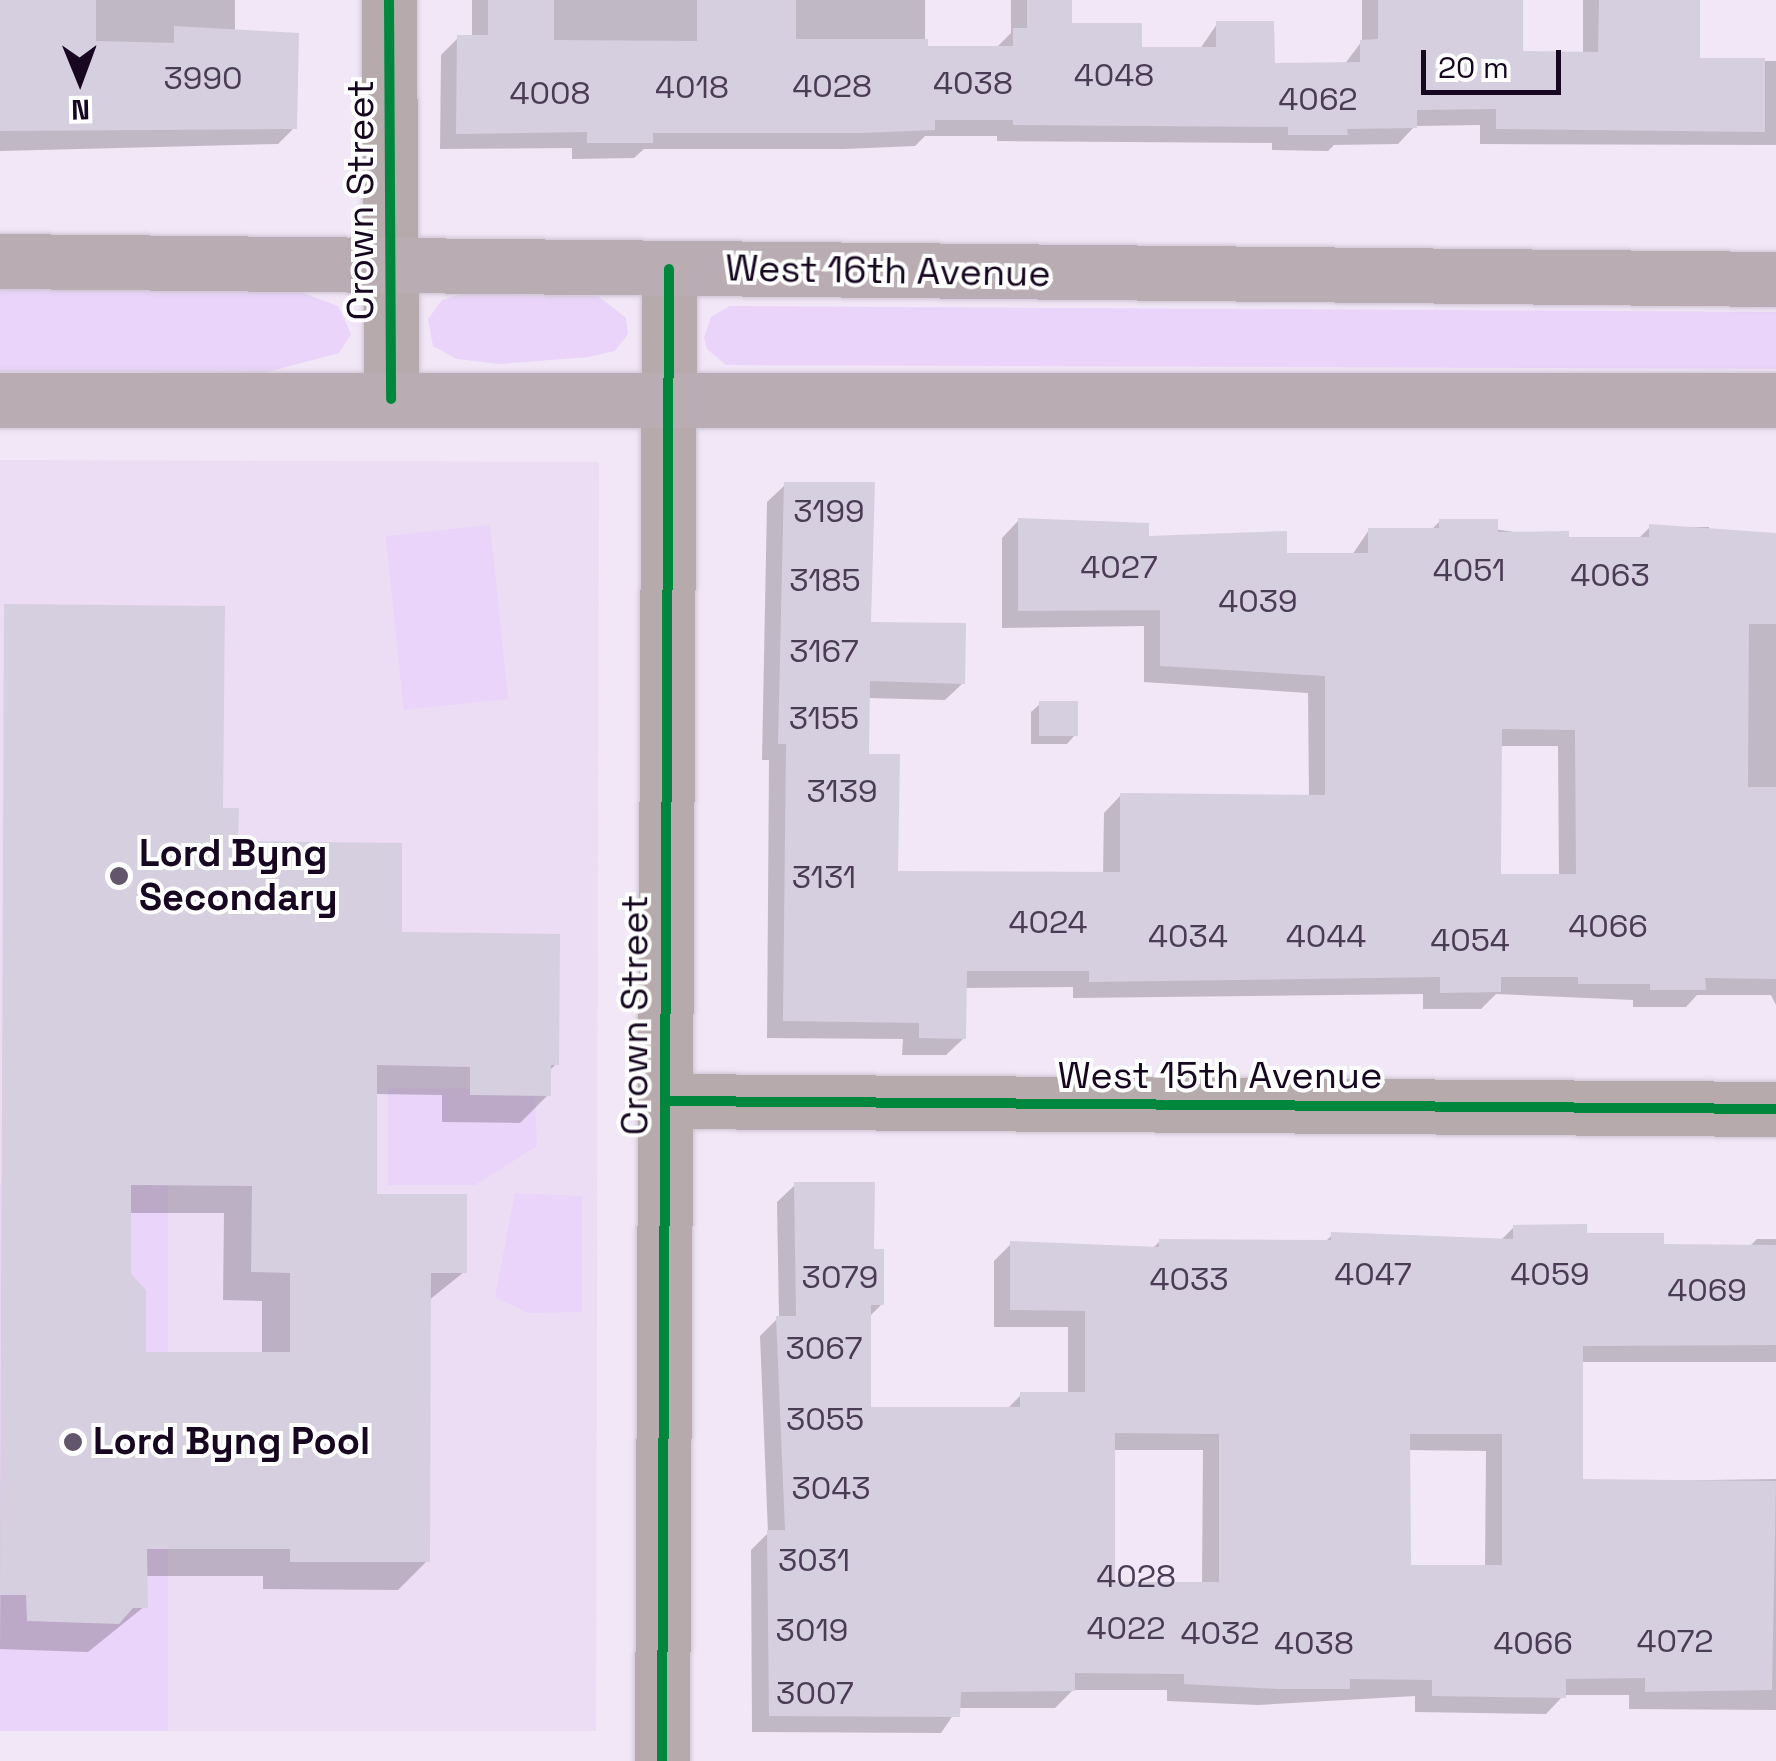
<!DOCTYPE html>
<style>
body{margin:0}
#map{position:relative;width:1776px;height:1761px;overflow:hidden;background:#f1e7f7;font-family:"Space Grotesk",sans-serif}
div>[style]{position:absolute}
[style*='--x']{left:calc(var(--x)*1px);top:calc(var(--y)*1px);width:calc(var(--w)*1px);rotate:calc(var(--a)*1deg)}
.built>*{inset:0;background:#ecddf5}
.green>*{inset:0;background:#ead4f9;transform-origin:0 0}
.shadow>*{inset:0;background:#0003}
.building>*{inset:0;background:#d6cfe0;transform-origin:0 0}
.roads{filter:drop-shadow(0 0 2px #cdc5d3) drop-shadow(0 0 2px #cdc5d3)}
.minor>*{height:55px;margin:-27.5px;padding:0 27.5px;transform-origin:27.5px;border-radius:27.5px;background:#b7aaad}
.major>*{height:55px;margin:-27.5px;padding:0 27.5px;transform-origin:27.5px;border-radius:27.5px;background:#baacb3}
.cycleway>*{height:10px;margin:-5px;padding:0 5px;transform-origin:5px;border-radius:5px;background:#00873e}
.dots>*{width:28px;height:28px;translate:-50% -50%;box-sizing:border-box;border:5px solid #fff;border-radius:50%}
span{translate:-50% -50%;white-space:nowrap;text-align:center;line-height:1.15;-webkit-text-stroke:8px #fff;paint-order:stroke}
.number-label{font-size:32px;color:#4a3c54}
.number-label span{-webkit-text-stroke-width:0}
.street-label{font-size:38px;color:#170721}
.poi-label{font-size:38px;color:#170721;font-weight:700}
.left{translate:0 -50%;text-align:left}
.north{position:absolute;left:30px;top:30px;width:100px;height:100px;-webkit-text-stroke:8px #fff;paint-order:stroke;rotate:179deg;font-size:28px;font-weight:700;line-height:40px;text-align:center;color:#170721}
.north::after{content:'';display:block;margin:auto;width:35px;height:45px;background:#170721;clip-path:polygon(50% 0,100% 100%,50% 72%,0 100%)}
.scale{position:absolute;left:1421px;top:50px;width:140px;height:45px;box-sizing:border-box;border:5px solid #170721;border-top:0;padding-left:12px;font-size:30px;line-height:35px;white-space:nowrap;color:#170721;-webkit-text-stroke:8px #fff;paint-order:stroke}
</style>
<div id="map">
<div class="built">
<i style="clip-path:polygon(0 460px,599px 462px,596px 1731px,167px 1731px,168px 1184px,0 1183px)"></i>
</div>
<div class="green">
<i style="clip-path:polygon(0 285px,285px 286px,338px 306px,351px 334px,339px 353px,264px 373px,0 372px)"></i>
<i style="clip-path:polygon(464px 293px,598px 296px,626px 318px,628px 334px,615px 351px,589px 357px,500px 364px,457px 359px,433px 346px,428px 319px,442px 300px)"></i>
<i style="clip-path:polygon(730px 306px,1776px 312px,1776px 369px,726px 365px,707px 349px,704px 337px,711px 317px)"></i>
<i style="left:490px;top:525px;width:175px;height:105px;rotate:84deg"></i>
<i style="clip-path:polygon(388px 1088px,535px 1089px,537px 1146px,475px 1185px,388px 1185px)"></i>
<i style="left:0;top:1183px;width:168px;height:548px"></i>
<i style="clip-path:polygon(515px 1193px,582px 1196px,582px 1312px,528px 1313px,495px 1297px)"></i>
</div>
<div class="shadow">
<i style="clip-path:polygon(0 0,235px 0,235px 35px,294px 128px,278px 144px,0 151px)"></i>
<i style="clip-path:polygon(472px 0,925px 0,925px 49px,996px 48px,1011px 33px,1011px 0,1069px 0,1069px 26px,1139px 50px,1200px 49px,1217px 24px,1272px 65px,1344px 65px,1362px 41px,1362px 0,1520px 0,1521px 54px,1583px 54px,1583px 0,1698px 0,1697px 61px,1776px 61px,1776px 145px,1480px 144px,1480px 125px,1415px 126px,1398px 144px,1334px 145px,1328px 151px,1272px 150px,1272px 143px,997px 141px,997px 136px,925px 136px,915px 146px,844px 149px,644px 149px,634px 158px,572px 159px,572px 148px,440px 149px,441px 55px,458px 38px,472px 38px)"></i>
<i style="clip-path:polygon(evenodd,785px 485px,869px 625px,963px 683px,945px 700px,867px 698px,866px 756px,896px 874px,1103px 875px,1104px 813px,1121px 795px,1309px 798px,1308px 693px,1144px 682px,1144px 626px,1002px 628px,1002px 538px,1019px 520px,1285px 556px,1352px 555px,1369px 530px,1431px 530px,1440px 521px,1567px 540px,1637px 540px,1650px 527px,1709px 527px,1709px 535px,1776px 539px,1776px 1005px,1771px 995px,1697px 995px,1686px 1007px,1633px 1007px,1633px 1000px,1496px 994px,1481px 1009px,1423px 1009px,1423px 994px,1073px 998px,1073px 987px,965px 988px,964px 1038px,946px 1055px,902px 1055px,903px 1039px,767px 1038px,769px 760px,762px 760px,767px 502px,785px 485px,1499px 746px,1558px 746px,1559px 877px,1499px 877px,1499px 746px)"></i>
<i style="clip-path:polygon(evenodd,5px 607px,220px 810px,236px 844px,399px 935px,556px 1064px,548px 1072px,548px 1095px,520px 1123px,442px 1122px,442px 1095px,375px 1094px,374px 1196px,464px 1272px,428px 1301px,427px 1561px,398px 1590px,263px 1589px,263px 1576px,145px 1576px,145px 1606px,88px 1652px,0 1649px,5px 607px,128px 1213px,224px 1213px,223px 1300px,262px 1301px,262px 1355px,144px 1354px,129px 1275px,128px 1213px)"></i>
<i style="clip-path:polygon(1040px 704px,1075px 735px,1067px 744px,1031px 744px,1031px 712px)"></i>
<i style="clip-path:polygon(evenodd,795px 1185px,872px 1251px,882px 1304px,869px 1317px,869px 1409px,1006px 1410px,1021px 1395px,1068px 1395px,1068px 1327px,994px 1327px,994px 1261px,1011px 1244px,1152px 1249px,1160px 1241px,1324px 1243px,1332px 1235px,1500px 1241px,1514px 1227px,1662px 1247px,1749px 1247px,1757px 1239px,1776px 1239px,1776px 1362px,1581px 1362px,1581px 1482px,1776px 1479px,1776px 1710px,1629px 1709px,1629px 1695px,1564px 1695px,1546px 1714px,1415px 1712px,1415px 1696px,1258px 1705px,1167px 1701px,1167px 1690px,1073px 1690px,1055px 1708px,958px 1708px,941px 1733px,752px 1732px,751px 1550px,768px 1533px,760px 1336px,779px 1317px,777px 1202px,795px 1185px,1112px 1450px,1203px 1450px,1202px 1585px,1112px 1584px,1112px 1450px,795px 1185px,1408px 1450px,1486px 1451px,1485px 1568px,1409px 1567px,1408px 1450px)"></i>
</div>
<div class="building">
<i style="clip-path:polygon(0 0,96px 0,96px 41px,174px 43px,174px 26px,299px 33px,297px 129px,0 131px)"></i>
<i style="clip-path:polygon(488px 0,554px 0,554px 40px,697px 41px,697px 0,796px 0,796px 39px,928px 39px,928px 46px,1013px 46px,1013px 28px,1027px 28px,1027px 0,1072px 0,1072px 23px,1142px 23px,1142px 47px,1216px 47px,1216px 21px,1274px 21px,1275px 63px,1360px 62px,1360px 40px,1378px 39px,1378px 0,1523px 0,1523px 51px,1598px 52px,1599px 0,1700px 0,1700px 58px,1765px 58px,1765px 132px,1496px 129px,1496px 109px,1417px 110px,1417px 128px,1347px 129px,1348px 135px,1288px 135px,1288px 127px,1013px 125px,1013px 120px,935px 120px,935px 130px,862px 133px,653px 133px,653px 143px,587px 143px,587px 132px,456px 134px,457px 35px,488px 35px)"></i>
<i style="clip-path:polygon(evenodd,784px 482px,875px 482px,871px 622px,966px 623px,965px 684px,870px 681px,869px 754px,900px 754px,898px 871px,1120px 872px,1120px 793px,1325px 795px,1325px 676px,1160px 666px,1160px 610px,1018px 611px,1018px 518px,1149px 523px,1149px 536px,1287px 531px,1287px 553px,1368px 553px,1368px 528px,1439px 528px,1439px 519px,1498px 519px,1498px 532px,1569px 531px,1569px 537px,1649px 537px,1649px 524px,1776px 533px,1776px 624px,1749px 624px,1748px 787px,1776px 787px,1776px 979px,1705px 978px,1706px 990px,1650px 990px,1650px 984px,1578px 984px,1578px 977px,1501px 977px,1501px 992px,1440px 993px,1440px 977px,1089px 982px,1089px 971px,967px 971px,966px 1039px,919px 1038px,919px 1023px,783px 1021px,786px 744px,778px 744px,784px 482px,1502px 729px,1575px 730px,1576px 874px,1501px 874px,1502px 729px)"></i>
<i style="clip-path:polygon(evenodd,4px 604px,225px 606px,223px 808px,239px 808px,238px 841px,402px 843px,402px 932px,560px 934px,559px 1065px,551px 1065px,551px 1096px,470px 1095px,470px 1067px,377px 1065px,377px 1194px,467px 1194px,467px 1273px,431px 1273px,430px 1562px,290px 1562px,290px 1549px,147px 1549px,148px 1608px,133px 1608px,119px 1624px,27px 1621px,26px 1595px,0 1595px,4px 604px,131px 1185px,252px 1186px,251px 1272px,290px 1273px,290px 1352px,146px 1352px,146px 1290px,131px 1274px,131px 1185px)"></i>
<i style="left:1039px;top:701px;width:39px;height:35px"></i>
<i style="clip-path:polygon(evenodd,794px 1182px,875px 1182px,874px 1249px,884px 1249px,884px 1305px,871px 1305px,871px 1407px,1020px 1407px,1020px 1392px,1085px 1392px,1085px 1311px,1010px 1310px,1010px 1241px,1159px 1247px,1159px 1239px,1331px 1240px,1331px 1232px,1513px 1239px,1513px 1225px,1587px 1224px,1587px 1233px,1664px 1233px,1664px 1244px,1776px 1245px,1776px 1345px,1583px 1346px,1583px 1479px,1776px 1481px,1772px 1690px,1645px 1692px,1645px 1678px,1566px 1679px,1566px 1698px,1432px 1696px,1432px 1680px,1350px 1679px,1350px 1689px,1277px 1689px,1184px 1684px,1184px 1674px,1075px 1673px,1075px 1691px,961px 1692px,960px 1717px,769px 1716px,767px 1530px,785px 1530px,776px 1316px,796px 1316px,794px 1182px,1115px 1433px,1219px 1434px,1219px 1582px,1115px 1582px,1115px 1433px,794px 1182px,1410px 1434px,1502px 1434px,1502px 1565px,1411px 1565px,1410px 1434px)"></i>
</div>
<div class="roads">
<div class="minor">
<i style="--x:389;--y:0;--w:399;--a:89.7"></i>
<i style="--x:665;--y:1101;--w:1111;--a:0.41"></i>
<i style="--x:662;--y:1761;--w:1492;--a:-89.73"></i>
</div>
<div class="major">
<i style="--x:0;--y:261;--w:1776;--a:0.58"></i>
<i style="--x:0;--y:400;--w:1776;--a:0"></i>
</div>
</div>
<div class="cycleway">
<i style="--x:389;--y:0;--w:399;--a:89.7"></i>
<i style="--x:665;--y:1101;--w:1111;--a:0.41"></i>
<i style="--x:662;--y:1761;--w:1492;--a:-89.73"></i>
</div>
<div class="dots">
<i style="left:119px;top:876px;background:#63556c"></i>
<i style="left:73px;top:1442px;background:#63556c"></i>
</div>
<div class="number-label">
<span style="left:1114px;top:75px">4048</span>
<span style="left:203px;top:78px">3990</span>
<span style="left:973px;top:83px">4038</span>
<span style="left:832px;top:86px">4028</span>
<span style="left:692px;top:87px">4018</span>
<span style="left:550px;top:93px">4008</span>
<span style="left:1318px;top:99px">4062</span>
<span style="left:829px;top:511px">3199</span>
<span style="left:1119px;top:567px">4027</span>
<span style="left:1469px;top:570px">4051</span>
<span style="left:1610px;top:575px">4063</span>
<span style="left:825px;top:580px">3185</span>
<span style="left:1258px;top:601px">4039</span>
<span style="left:824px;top:651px">3167</span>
<span style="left:824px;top:718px">3155</span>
<span style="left:842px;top:791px">3139</span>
<span style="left:824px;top:877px">3131</span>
<span style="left:1048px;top:922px">4024</span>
<span style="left:1608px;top:926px">4066</span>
<span style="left:1188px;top:936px">4034</span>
<span style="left:1326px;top:936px">4044</span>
<span style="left:1470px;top:940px">4054</span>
<span style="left:1373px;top:1274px">4047</span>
<span style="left:1550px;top:1274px">4059</span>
<span style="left:840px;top:1277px">3079</span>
<span style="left:1189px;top:1279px">4033</span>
<span style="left:1707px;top:1290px">4069</span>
<span style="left:824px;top:1348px">3067</span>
<span style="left:825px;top:1419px">3055</span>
<span style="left:831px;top:1488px">3043</span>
<span style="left:814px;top:1560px">3031</span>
<span style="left:1136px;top:1576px">4028</span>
<span style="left:1126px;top:1628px">4022</span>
<span style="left:812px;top:1630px">3019</span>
<span style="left:1220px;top:1633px">4032</span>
<span style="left:1675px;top:1641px">4072</span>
<span style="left:1314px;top:1643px">4038</span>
<span style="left:1533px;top:1643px">4066</span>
<span style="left:815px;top:1693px">3007</span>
</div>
<div class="street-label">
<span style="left:361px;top:200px;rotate:-90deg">Crown Street</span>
<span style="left:888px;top:271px;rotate:1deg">West 16th Avenue</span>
<span style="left:635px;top:1015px;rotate:-90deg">Crown Street</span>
<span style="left:1220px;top:1076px">West 15th Avenue</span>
</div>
<div class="poi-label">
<span class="left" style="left:139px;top:876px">Lord Byng<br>Secondary</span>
<span class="left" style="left:93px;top:1442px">Lord Byng Pool</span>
</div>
<div class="north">N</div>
<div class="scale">20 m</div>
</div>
